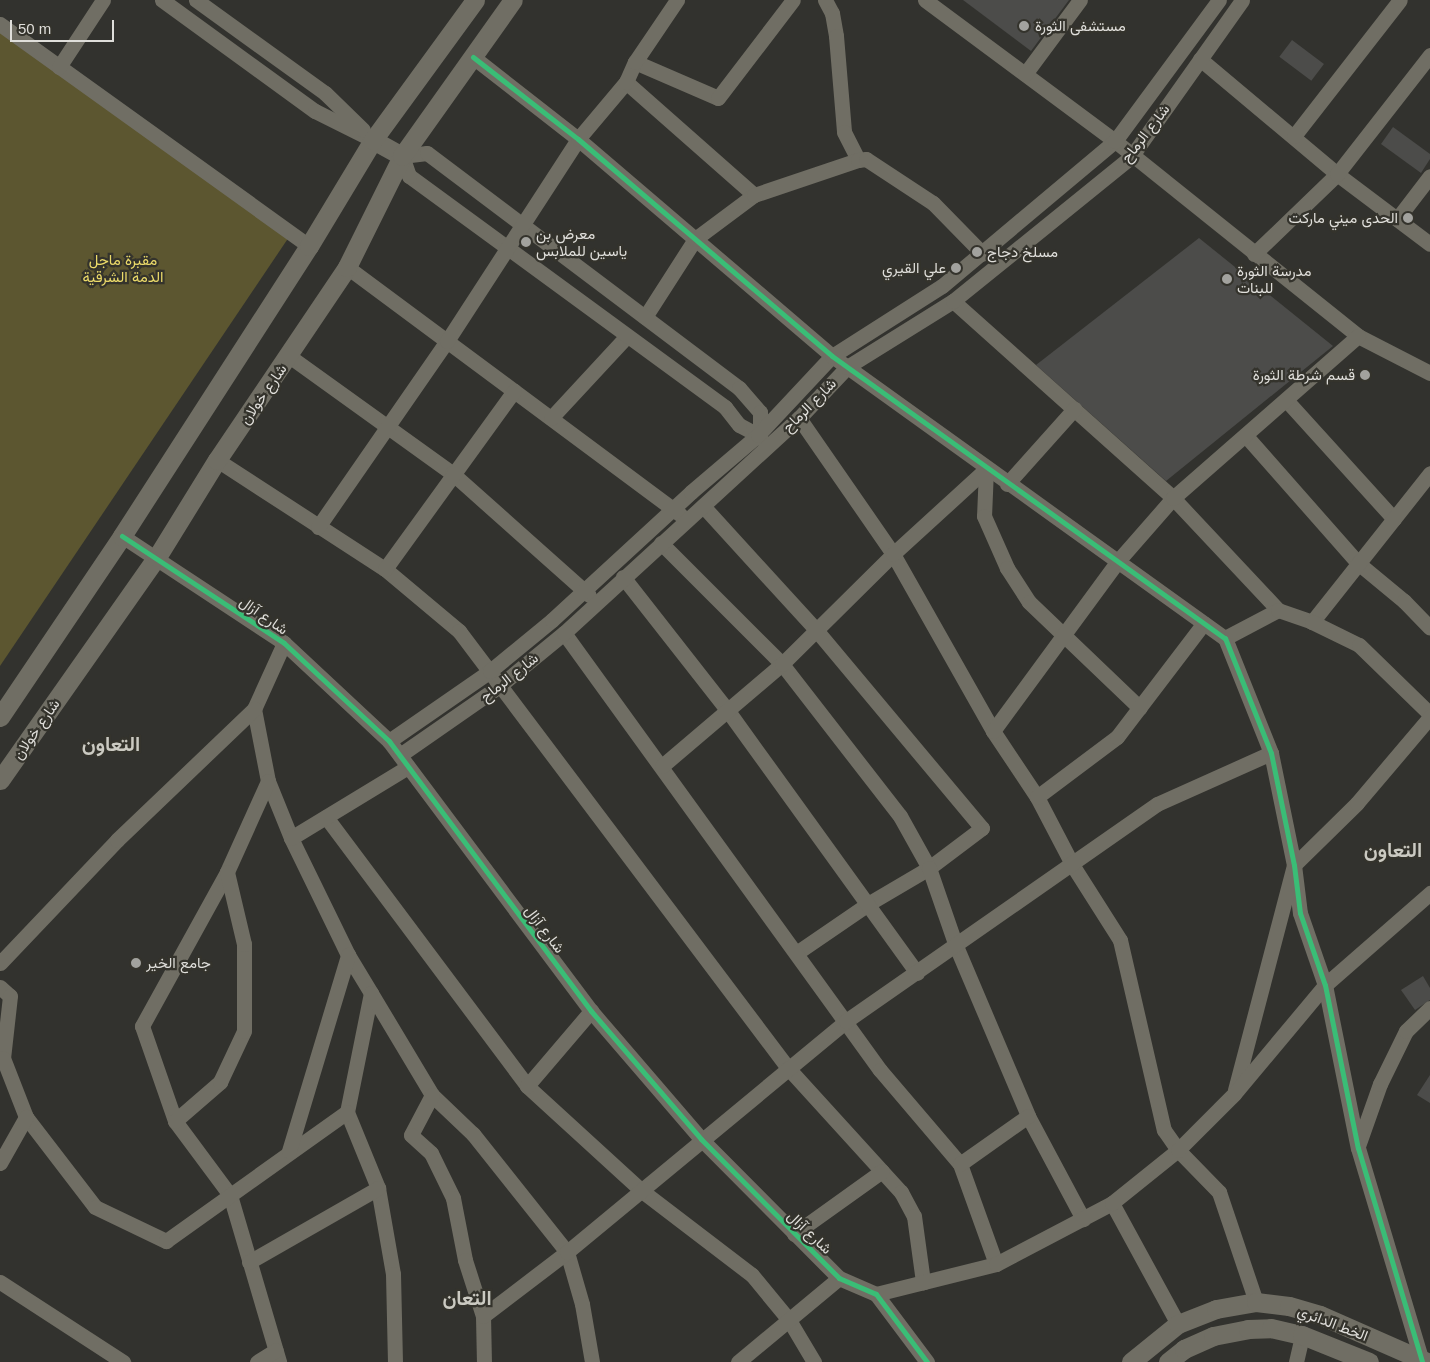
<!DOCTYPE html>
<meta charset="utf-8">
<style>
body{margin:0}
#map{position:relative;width:1430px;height:1362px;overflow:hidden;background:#32322e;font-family:Arial,Vazirmatn,sans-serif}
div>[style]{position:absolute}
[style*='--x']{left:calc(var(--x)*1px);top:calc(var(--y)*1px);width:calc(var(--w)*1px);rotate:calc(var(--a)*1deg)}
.green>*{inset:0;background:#5c5630}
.building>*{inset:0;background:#4c4c4a;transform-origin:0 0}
.minor>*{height:15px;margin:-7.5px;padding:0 7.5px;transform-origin:7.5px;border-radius:7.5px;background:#706e64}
.major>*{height:19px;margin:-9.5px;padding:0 9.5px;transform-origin:9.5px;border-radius:9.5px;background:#706e64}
.cycleway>*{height:5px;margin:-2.5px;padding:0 2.5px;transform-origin:2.5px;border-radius:2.5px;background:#3abd76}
.dots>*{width:14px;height:14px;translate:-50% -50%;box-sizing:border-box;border:2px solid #34332c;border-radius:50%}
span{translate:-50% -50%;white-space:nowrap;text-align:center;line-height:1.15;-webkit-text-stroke:4.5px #34332c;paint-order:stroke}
.poi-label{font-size:15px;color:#dfdeda}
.left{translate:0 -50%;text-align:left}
.right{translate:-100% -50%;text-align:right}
.street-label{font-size:15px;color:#dfdeda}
.park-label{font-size:15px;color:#ebda69}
.district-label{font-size:20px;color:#cbcac2;font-weight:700}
.scale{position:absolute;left:10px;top:20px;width:104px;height:22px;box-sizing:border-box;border:2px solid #dfdeda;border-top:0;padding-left:6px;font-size:15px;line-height:18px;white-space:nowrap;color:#dfdeda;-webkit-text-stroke:4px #34332c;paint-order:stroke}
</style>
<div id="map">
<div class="green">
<i style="clip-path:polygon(0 30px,289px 237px,0 666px)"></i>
</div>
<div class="building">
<i style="clip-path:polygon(963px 0,1069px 0,1031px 51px)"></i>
<i style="left:1292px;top:40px;width:40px;height:21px;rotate:37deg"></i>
<i style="clip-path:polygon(1393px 127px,1430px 154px,1430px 159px,1421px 173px,1381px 144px)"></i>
<i style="clip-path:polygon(1199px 238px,1333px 346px,1166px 481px,1036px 365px)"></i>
<i style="clip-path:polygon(1423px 976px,1430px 988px,1430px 1000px,1415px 1010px,1401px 990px)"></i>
<i style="clip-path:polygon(1430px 1075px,1430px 1103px,1417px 1095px)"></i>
</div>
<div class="minor">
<i style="--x:162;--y:0;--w:189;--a:36"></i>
<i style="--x:315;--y:111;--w:65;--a:26.6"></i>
<i style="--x:196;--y:0;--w:159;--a:35.8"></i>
<i style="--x:325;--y:93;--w:53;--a:44.2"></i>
<i style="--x:825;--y:0;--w:15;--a:62"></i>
<i style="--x:832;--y:13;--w:23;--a:80"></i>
<i style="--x:836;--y:36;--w:96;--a:85.2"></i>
<i style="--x:844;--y:132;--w:31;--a:63"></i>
<i style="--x:925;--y:0;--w:237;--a:36.6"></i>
<i style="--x:1115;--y:141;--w:312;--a:38.7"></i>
<i style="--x:1358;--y:336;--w:81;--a:27.2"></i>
<i style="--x:0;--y:24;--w:380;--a:35.7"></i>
<i style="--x:473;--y:57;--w:133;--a:38"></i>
<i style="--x:578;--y:139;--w:334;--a:40.5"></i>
<i style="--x:832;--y:356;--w:484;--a:35.7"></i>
<i style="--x:1225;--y:638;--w:124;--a:68.2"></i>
<i style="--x:1271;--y:753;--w:114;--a:78.4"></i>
<i style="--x:1294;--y:865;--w:48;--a:82.9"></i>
<i style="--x:1300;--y:913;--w:76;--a:70.9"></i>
<i style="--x:1325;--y:985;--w:166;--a:78.6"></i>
<i style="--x:1358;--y:1148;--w:223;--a:73.3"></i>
<i style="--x:1200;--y:59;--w:179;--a:40"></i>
<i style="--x:1337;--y:174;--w:116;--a:37"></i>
<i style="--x:635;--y:62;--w:90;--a:23.4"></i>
<i style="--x:718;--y:98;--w:123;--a:-52.6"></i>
<i style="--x:59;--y:67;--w:80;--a:-56.7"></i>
<i style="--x:1025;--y:74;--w:92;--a:-53.4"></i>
<i style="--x:626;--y:82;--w:171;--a:41.4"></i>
<i style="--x:1294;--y:136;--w:172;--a:-52.1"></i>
<i style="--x:1397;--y:219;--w:54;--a:-52.5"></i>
<i style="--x:1254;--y:254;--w:115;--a:-43.9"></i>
<i style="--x:1337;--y:174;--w:151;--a:-52"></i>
<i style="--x:347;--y:267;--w:415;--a:36.6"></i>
<i style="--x:953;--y:301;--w:295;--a:41.8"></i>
<i style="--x:1173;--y:498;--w:154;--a:46.8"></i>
<i style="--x:645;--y:317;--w:93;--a:-57.3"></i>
<i style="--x:695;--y:239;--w:74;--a:-36.7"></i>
<i style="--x:754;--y:195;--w:110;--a:-18.6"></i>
<i style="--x:858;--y:160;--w:8;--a:-7"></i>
<i style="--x:866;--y:159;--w:80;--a:33.3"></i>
<i style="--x:933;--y:203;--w:71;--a:45.6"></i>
<i style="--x:289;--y:356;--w:201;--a:35.7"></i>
<i style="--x:452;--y:473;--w:183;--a:41.7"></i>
<i style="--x:1287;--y:401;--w:159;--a:47.8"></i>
<i style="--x:551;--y:418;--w:110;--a:-47.2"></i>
<i style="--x:799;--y:418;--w:165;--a:55.3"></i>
<i style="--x:893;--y:554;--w:203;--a:60.5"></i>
<i style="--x:993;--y:731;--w:79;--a:56.3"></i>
<i style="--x:1037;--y:797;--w:78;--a:62.4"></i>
<i style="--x:1073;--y:866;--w:88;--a:57.6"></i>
<i style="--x:1120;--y:940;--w:195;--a:77"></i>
<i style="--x:1164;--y:1130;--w:24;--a:55"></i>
<i style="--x:1178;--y:1150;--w:59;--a:45.7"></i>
<i style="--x:1219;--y:1192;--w:116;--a:71.4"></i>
<i style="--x:758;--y:435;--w:21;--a:-152"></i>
<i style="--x:739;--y:425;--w:23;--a:-128"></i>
<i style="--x:725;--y:407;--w:391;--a:-143.8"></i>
<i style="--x:409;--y:176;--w:21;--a:-109"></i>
<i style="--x:402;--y:156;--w:25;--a:-7"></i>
<i style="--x:427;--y:153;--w:391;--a:37"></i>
<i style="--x:739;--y:388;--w:32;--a:49"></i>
<i style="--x:760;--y:412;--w:26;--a:90"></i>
<i style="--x:1246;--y:436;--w:169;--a:48.6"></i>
<i style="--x:1358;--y:563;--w:60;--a:39.6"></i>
<i style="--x:1404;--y:601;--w:37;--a:46"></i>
<i style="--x:217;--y:460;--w:200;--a:33"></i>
<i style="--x:385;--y:569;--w:97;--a:40"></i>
<i style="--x:459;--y:631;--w:547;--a:53.03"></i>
<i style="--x:788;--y:1068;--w:168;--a:47.7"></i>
<i style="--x:901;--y:1192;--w:27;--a:62"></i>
<i style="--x:914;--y:1216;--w:67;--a:82.2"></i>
<i style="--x:986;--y:469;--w:47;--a:92.4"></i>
<i style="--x:984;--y:516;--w:57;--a:66.1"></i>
<i style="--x:1007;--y:568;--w:40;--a:57.1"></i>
<i style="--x:1029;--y:602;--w:153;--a:43.7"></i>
<i style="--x:1007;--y:484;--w:101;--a:-48.2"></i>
<i style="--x:703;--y:506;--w:169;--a:47.6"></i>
<i style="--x:817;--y:631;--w:257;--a:50.1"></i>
<i style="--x:982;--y:828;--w:66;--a:143"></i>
<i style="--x:929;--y:868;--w:71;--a:149.5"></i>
<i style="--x:868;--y:904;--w:85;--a:145.6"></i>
<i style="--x:318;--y:527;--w:226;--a:-55.3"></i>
<i style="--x:447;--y:341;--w:241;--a:-57"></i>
<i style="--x:578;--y:139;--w:75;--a:-49.9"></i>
<i style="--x:626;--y:82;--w:22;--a:-66"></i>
<i style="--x:635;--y:62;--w:75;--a:-55.9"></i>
<i style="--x:122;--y:536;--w:194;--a:33.4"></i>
<i style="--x:284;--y:643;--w:144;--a:43"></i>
<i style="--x:389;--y:741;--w:337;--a:53.2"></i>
<i style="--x:591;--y:1011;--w:169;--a:49.3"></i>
<i style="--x:701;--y:1139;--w:196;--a:45.2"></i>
<i style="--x:839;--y:1278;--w:40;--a:23.4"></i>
<i style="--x:876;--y:1294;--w:85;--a:53.1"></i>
<i style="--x:661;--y:543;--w:171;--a:45"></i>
<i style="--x:782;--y:664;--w:192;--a:52.2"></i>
<i style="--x:900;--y:816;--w:60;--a:60.9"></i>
<i style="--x:929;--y:868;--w:83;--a:70.9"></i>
<i style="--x:956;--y:946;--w:185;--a:67"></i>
<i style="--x:1028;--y:1116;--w:117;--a:61.9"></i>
<i style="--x:385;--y:569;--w:220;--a:-54.1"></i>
<i style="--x:623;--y:577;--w:170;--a:51.9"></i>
<i style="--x:728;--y:711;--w:323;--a:54.2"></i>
<i style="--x:1312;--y:622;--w:190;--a:-51.6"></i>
<i style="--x:564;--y:633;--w:539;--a:54.13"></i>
<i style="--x:880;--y:1070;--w:123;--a:49.6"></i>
<i style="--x:960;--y:1164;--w:106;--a:70.2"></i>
<i style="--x:1225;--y:638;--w:60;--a:-27.8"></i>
<i style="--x:1278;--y:610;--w:36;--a:19"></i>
<i style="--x:1312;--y:622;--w:52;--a:26.1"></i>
<i style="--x:1359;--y:645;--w:99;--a:44.2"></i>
<i style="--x:284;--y:643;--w:72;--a:114.4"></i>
<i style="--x:254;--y:709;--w:73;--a:79"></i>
<i style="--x:268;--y:781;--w:61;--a:68"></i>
<i style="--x:291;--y:838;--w:130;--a:64"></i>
<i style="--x:348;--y:955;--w:44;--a:58.8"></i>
<i style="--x:371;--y:993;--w:121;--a:101.4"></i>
<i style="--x:347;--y:1112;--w:82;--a:67.8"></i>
<i style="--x:378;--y:1188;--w:87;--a:80.1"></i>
<i style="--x:393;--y:1274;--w:88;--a:88.7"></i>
<i style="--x:993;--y:731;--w:210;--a:-53.7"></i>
<i style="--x:1117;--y:562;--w:85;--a:-48.8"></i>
<i style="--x:1173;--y:498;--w:246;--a:-41.2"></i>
<i style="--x:389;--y:741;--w:123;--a:-34.7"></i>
<i style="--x:490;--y:671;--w:80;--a:-39.4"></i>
<i style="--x:552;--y:620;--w:189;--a:-42.6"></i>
<i style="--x:691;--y:492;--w:88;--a:-40.4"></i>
<i style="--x:758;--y:435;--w:108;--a:-46.9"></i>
<i style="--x:832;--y:356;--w:130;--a:-32.5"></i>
<i style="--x:942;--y:286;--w:226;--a:-40"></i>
<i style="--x:1115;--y:141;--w:175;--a:-53.6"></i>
<i style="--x:400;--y:755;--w:119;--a:-34.8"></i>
<i style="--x:498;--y:687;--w:85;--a:-39.3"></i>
<i style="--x:564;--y:633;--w:319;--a:-42.5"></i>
<i style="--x:799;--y:418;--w:70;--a:-46.7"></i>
<i style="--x:847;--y:367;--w:125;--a:-31.9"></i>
<i style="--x:953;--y:301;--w:229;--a:-39"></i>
<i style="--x:1131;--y:157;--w:192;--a:-54.7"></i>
<i style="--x:662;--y:766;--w:157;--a:-40.4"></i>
<i style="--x:782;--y:664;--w:156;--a:-44.7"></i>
<i style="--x:893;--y:554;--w:126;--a:-42.4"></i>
<i style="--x:268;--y:781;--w:100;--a:114.3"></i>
<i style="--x:227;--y:872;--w:176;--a:118.9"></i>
<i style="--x:142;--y:1026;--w:101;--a:70.8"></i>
<i style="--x:175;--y:1121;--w:92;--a:53.4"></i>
<i style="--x:230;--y:1195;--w:174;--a:73.6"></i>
<i style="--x:1037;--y:797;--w:100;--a:-36.9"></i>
<i style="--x:1117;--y:737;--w:143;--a:-52.7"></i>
<i style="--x:326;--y:817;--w:336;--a:53.2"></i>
<i style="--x:527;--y:1086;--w:156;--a:42.4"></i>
<i style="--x:642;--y:1191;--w:138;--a:37.4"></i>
<i style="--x:752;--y:1275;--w:58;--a:50.6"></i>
<i style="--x:789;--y:1320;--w:49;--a:59.2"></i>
<i style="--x:291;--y:838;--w:137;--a:-31.3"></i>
<i style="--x:0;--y:963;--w:170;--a:-46.4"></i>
<i style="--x:117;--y:840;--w:190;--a:-43.7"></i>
<i style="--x:0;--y:987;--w:13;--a:42"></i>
<i style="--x:10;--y:996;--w:62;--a:96.4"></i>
<i style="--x:3;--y:1058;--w:63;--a:68.7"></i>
<i style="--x:26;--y:1117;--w:113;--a:52.5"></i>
<i style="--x:95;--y:1207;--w:79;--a:25.6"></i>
<i style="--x:166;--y:1241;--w:222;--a:-35.5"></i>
<i style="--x:371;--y:993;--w:119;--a:59.1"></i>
<i style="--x:432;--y:1095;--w:57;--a:43.6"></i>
<i style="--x:473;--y:1134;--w:151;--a:51.5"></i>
<i style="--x:567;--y:1252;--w:54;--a:73.9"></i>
<i style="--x:582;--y:1304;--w:59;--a:80.2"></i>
<i style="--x:527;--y:1086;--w:99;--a:-49.5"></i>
<i style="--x:1235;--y:1090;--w:233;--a:-75.3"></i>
<i style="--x:1294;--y:865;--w:88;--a:-44.5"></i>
<i style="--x:1357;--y:803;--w:113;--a:-49.7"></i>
<i style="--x:432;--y:1095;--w:45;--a:117.7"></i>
<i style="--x:411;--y:1135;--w:27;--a:42"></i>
<i style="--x:431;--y:1153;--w:50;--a:63.9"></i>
<i style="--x:453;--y:1198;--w:63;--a:79"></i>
<i style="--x:465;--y:1260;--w:59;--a:72.2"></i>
<i style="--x:483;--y:1316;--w:46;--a:88.8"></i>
<i style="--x:175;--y:1121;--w:60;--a:-40.9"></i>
<i style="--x:220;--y:1082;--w:56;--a:-64.8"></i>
<i style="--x:244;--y:1031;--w:87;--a:-90"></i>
<i style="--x:244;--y:944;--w:74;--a:-103.3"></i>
<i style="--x:1358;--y:1146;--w:66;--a:-70.5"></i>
<i style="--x:1380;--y:1084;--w:59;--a:-63.9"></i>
<i style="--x:1406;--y:1031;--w:33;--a:-44"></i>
<i style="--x:289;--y:1151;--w:205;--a:-73.2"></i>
<i style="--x:0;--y:1163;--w:53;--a:-60.5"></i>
<i style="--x:960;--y:1164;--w:83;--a:-35.2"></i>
<i style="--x:1112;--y:1203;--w:138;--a:61.4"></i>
<i style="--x:794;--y:1234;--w:108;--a:-35.6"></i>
<i style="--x:249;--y:1262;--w:149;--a:-29.8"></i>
<i style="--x:0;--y:1282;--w:147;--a:33"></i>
<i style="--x:876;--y:1294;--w:124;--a:-14"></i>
<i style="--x:996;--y:1264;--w:131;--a:-27.7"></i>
<i style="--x:1112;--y:1203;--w:85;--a:-38.8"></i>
<i style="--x:1178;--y:1150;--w:79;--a:-45"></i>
<i style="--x:1234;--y:1094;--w:142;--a:-50.1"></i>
<i style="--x:1325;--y:985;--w:140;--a:-41.2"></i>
<i style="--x:483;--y:1316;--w:106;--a:-37.3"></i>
<i style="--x:567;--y:1252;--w:362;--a:-39.6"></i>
<i style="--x:846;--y:1021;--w:379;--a:-34.9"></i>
<i style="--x:1157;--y:804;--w:125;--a:-24.1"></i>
<i style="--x:257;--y:1362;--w:22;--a:-32"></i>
<i style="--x:738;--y:1362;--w:131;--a:-39.7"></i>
<i style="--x:1296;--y:1362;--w:28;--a:-77"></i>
</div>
<div class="major">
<i style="--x:373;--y:140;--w:33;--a:29"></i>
<i style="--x:0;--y:717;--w:218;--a:-56"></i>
<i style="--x:122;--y:536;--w:345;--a:-57.2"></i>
<i style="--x:309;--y:246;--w:124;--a:-58.9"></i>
<i style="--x:373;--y:140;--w:173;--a:-53.9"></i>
<i style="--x:0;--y:780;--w:273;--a:-54.9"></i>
<i style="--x:157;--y:557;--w:114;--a:-58.3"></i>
<i style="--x:217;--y:460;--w:233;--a:-56"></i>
<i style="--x:347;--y:267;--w:124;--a:-63.6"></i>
<i style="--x:402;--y:156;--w:191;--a:-54.6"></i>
<i style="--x:1131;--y:1362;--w:60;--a:-39"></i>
<i style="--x:1178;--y:1324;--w:41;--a:-21.5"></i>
<i style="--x:1216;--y:1309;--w:41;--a:-9.9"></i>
<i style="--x:1256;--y:1302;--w:33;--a:7"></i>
<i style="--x:1289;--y:1306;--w:32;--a:16"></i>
<i style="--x:1320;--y:1315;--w:117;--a:23.7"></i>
<i style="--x:1168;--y:1362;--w:21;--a:-39"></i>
<i style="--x:1184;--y:1349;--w:32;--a:-24"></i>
<i style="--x:1213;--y:1336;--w:36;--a:-11"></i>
<i style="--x:1248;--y:1329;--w:23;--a:-2"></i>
<i style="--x:1271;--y:1328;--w:32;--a:13"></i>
<i style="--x:1302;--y:1335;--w:72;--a:21.9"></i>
</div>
<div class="cycleway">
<i style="--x:473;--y:57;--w:133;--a:38"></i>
<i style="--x:578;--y:139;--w:334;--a:40.5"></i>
<i style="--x:832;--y:356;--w:484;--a:35.7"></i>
<i style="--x:1225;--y:638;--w:124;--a:68.2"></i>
<i style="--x:1271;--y:753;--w:114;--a:78.4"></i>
<i style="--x:1294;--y:865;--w:48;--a:82.9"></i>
<i style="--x:1300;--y:913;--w:76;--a:70.9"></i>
<i style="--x:1325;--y:985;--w:166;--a:78.6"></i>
<i style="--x:1358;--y:1148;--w:223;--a:73.3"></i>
<i style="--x:122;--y:536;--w:194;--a:33.4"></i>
<i style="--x:284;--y:643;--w:144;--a:43"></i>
<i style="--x:389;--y:741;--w:337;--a:53.2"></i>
<i style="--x:591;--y:1011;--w:169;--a:49.3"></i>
<i style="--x:701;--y:1139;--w:196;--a:45.2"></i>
<i style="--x:839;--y:1278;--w:40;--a:23.4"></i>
<i style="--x:876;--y:1294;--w:85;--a:53.1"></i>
</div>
<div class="dots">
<i style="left:1024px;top:26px;background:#a2a29e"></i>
<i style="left:1408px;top:218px;background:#a2a29e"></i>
<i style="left:526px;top:242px;background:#a2a29e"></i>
<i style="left:977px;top:252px;background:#a2a29e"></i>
<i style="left:956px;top:268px;background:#a2a29e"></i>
<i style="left:1227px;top:279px;background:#a2a29e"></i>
<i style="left:1365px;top:375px;background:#a2a29e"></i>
<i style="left:136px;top:963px;background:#a2a29e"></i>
</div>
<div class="poi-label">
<span class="left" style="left:1035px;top:26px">مستشفى الثورة</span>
<span class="right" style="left:1398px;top:218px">الحدى ميني ماركت</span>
<span class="left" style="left:536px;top:242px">معرض بن<br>ياسين للملابس</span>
<span class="left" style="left:987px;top:252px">مسلخ دجاج</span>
<span class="right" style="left:946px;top:268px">علي القيري</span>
<span class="left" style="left:1237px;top:279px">مدرسة الثورة<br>للبنات</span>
<span class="right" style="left:1355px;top:375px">قسم شرطة الثورة</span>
<span class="left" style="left:146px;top:963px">جامع الخير</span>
</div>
<div class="street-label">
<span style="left:1145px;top:133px;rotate:-52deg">شارع الرماح</span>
<span style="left:263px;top:394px;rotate:-55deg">شارع خولان</span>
<span style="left:809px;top:405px;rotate:-45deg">شارع الرماح</span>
<span style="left:264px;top:615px;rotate:35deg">شارع آزال</span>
<span style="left:509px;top:677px;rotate:-38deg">شارع الرماح</span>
<span style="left:36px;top:729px;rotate:-55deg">شارع خولان</span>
<span style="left:545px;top:929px;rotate:53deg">شارع آزال</span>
<span style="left:810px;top:1232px;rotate:44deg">شارع آزال</span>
<span style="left:1333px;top:1323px;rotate:21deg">الخط الدائري</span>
</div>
<div class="park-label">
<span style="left:123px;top:268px">مقبرة ماجل<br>الدمة الشرقية</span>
</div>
<div class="district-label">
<span style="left:111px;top:744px">التعاون</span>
<span style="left:1393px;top:850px">التعاون</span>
<span style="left:467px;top:1298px">التعان</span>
</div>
<div class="scale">50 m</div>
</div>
